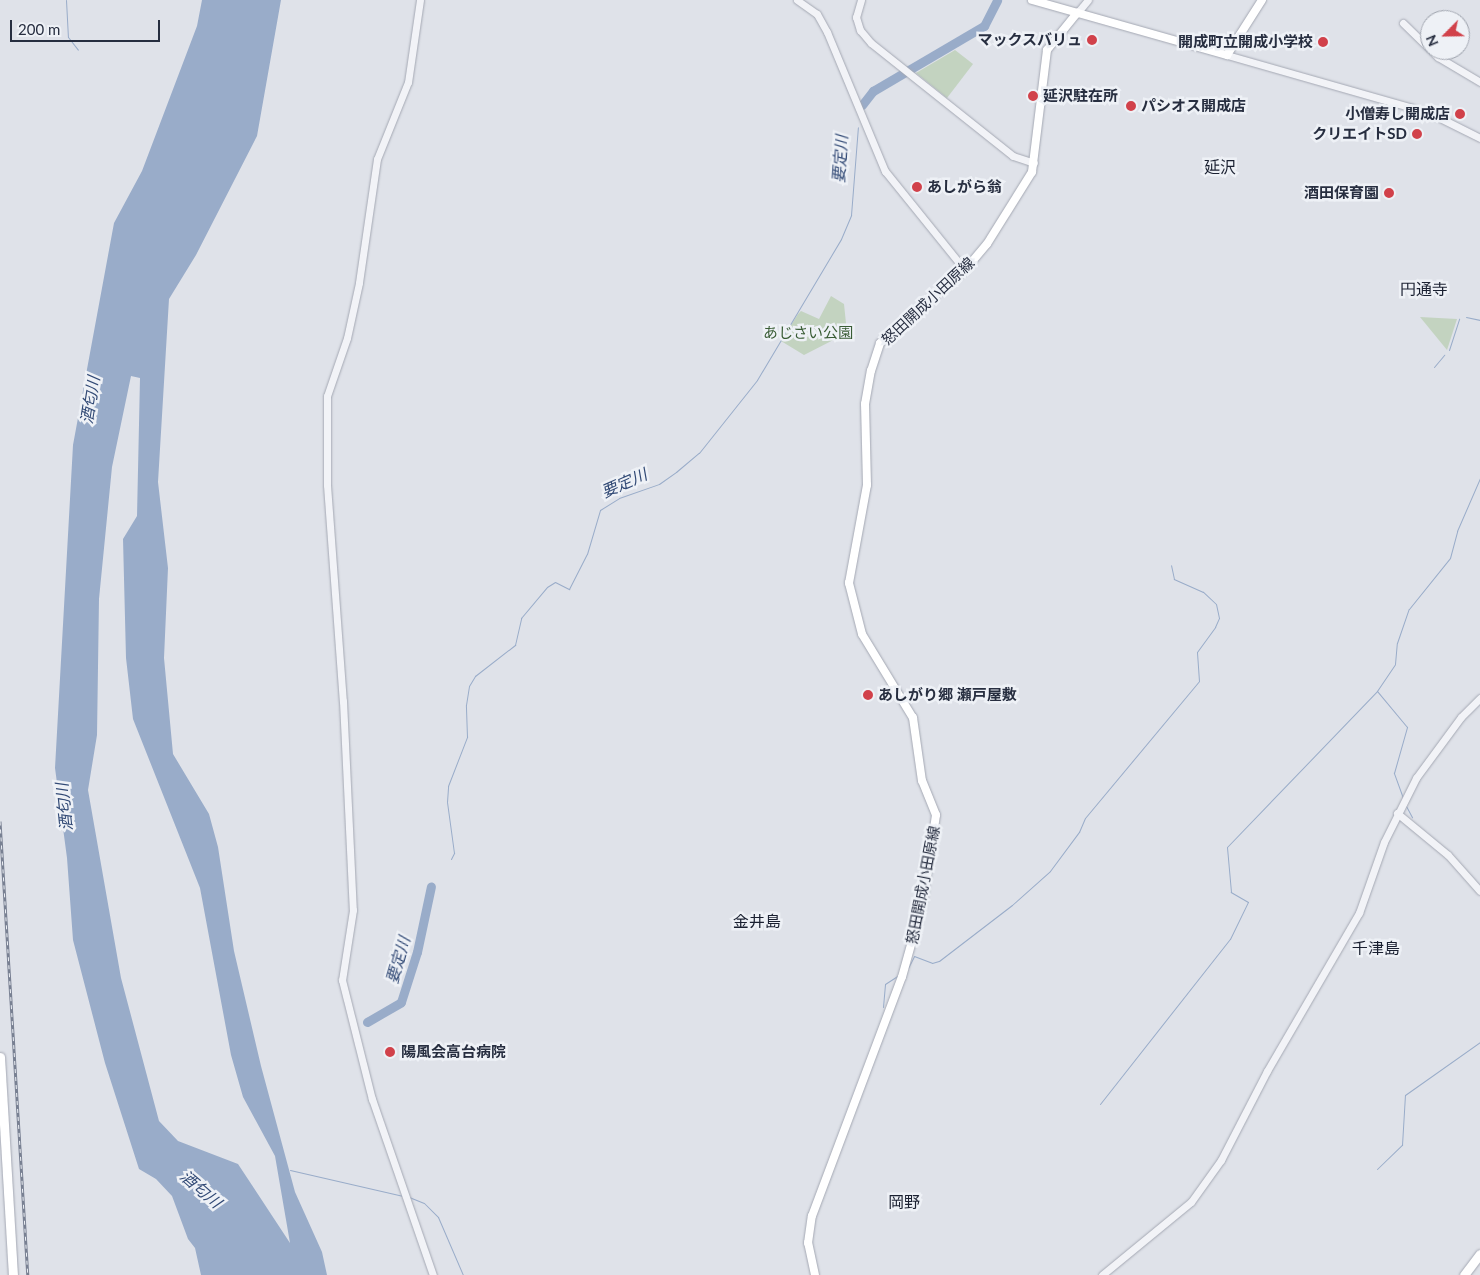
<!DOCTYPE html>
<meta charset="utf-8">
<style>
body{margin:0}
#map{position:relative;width:1480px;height:1275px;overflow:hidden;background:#dfe2e9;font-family:Lato,"Noto Sans JP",sans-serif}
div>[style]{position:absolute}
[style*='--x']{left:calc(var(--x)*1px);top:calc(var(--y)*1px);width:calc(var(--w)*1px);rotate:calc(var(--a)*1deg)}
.green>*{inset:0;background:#c3d3c0}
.water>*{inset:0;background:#99acc9}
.stream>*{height:1px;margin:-0.5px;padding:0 0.5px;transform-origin:0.5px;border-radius:0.5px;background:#99acc9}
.river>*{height:9px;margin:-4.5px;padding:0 4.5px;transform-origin:4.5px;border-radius:4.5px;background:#99acc9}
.roads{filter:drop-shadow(0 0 1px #a4a8b3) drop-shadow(0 0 1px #a4a8b3)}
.tertiary>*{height:7px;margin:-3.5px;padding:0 3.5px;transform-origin:3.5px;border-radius:3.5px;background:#f2f3f7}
.secondary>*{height:8px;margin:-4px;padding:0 4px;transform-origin:4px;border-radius:4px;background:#fff}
.primary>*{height:9px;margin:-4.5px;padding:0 4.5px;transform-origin:4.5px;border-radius:4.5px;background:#fff}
.trunk>*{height:9px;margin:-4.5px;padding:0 4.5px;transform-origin:4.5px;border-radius:4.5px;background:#fff}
.rail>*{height:3px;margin-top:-1.5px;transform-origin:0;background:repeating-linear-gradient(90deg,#eef1f6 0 4px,#788092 0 8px);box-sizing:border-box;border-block:1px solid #788092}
.dots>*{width:14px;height:14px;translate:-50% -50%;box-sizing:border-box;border:2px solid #eef1f6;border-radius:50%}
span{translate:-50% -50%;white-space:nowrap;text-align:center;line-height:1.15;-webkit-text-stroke:5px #eef1f6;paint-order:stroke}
.poi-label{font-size:15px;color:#272e40;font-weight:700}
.right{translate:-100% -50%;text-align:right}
.left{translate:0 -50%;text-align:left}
.street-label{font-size:15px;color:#272e40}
.park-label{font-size:15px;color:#395c35}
.water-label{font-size:16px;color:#314975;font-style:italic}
.neighbourhood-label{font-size:16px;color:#1a2031}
.north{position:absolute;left:1420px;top:10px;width:50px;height:50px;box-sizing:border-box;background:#eef1f6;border:1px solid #9ea3ad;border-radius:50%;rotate:247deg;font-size:14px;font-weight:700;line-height:20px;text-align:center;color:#272e40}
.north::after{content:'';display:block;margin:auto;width:18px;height:22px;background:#d1414a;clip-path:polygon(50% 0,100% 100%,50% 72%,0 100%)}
.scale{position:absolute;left:10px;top:20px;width:150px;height:22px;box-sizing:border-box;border:2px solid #272e40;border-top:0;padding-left:6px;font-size:15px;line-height:18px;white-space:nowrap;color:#272e40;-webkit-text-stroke:4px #eef1f6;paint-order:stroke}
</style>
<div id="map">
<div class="green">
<i style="clip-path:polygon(955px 50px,973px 64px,947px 98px,916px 73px)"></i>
<i style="clip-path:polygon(831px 296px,844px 304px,847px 333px,804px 355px,781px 341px,798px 314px,801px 311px,819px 319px)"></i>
<i style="clip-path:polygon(1420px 317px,1457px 319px,1447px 350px)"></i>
</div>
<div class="water">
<i style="clip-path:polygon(evenodd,202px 0,281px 0,257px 136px,196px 255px,169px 299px,158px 482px,168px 568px,164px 658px,173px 754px,209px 814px,218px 847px,234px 951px,261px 1066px,295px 1192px,322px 1252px,327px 1275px,201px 1275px,195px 1248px,188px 1239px,172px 1196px,156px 1179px,139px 1169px,105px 1063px,73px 940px,67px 858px,55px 768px,73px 445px,114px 223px,142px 171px,197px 26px,202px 0,131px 376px,140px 378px,137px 516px,123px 539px,126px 658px,133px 719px,200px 888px,231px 1055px,243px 1097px,275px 1156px,290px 1243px,238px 1164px,178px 1141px,159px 1121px,121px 978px,88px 790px,97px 735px,99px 599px,112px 467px,131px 376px)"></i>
</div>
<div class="stream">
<i style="--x:66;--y:0;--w:37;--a:87"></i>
<i style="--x:68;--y:37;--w:16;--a:52"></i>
<i style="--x:1466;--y:317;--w:14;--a:12"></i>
<i style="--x:1449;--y:350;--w:33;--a:-72"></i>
<i style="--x:1434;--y:367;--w:16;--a:-50"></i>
<i style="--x:1403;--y:798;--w:27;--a:-110"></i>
<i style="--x:1394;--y:773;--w:48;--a:-74.2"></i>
<i style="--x:1407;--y:727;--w:47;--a:-129.8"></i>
<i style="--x:1377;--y:691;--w:32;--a:-56"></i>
<i style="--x:1395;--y:664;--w:21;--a:-85"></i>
<i style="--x:1397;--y:643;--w:36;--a:-71"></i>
<i style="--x:1409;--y:609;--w:65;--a:-51.2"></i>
<i style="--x:1450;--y:558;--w:28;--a:-75"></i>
<i style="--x:1457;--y:531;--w:58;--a:-66.5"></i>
<i style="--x:1405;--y:804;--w:15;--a:62"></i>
<i style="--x:451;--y:859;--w:7;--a:-63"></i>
<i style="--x:454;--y:853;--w:51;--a:-97.8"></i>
<i style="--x:447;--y:802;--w:16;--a:-86"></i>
<i style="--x:448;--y:786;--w:53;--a:-68.8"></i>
<i style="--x:467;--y:737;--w:32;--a:-92"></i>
<i style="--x:466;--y:705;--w:19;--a:-81"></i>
<i style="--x:469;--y:686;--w:12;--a:-59"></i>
<i style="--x:475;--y:676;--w:51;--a:-37.8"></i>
<i style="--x:515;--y:645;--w:28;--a:-77"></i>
<i style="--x:521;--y:618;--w:40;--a:-50"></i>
<i style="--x:547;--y:587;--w:9;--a:-32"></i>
<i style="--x:555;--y:582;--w:16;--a:27"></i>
<i style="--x:569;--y:589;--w:39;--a:-63"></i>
<i style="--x:587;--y:554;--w:46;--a:-73.5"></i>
<i style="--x:600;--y:510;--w:22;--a:-32"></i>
<i style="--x:619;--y:498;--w:42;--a:-19.3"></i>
<i style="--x:659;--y:484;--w:21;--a:-35"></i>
<i style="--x:676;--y:472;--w:30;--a:-40"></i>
<i style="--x:699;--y:453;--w:93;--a:-51.5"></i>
<i style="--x:757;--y:380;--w:164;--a:-59.2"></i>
<i style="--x:841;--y:239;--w:26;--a:-67"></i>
<i style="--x:851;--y:215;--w:88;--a:-85.5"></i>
<i style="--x:908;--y:968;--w:13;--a:-63"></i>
<i style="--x:914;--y:956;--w:19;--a:21"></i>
<i style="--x:932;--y:963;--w:7;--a:-16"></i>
<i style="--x:939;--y:961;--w:92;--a:-37.5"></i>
<i style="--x:1012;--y:905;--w:51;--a:-41.8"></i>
<i style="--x:1050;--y:871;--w:49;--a:-53.4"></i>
<i style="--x:1079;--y:832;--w:15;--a:-67"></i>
<i style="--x:1085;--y:818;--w:178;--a:-50.2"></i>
<i style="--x:1199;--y:681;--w:29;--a:-94"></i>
<i style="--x:1197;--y:652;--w:31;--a:-54"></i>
<i style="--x:1215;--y:627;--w:10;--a:-66"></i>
<i style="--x:1219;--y:618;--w:14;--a:-102"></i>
<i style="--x:1216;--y:604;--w:18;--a:-137"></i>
<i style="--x:1203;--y:592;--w:32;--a:-156"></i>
<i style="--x:1174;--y:579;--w:14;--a:-102"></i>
<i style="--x:883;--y:1007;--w:23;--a:-85"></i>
<i style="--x:885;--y:984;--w:17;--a:-33"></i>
<i style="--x:1100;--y:1104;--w:210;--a:-51.8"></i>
<i style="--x:1230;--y:939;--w:41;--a:-64.1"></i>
<i style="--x:1248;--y:902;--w:20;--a:-150"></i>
<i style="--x:1231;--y:892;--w:45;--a:-95.1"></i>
<i style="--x:1227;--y:847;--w:216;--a:-46.1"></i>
<i style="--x:1377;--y:1169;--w:35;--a:-44"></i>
<i style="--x:1402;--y:1145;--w:50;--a:-86.6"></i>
<i style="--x:1405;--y:1095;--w:92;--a:-35.2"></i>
<i style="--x:290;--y:1170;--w:116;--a:13"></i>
<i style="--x:409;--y:1197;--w:16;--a:22"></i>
<i style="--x:424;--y:1203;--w:20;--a:45"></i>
<i style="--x:438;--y:1217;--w:63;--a:66.7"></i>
</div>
<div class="river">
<i style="--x:862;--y:105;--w:18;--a:-52"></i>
<i style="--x:873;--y:91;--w:129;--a:-30.4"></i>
<i style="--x:984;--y:26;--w:29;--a:-63"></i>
<i style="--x:367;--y:1022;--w:39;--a:-30"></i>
<i style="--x:401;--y:1002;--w:52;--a:-72.3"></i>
<i style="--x:417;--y:952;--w:67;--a:-78"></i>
</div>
<div class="roads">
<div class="tertiary">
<i style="--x:420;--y:0;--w:83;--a:98.3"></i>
<i style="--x:408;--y:82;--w:83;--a:111.9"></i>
<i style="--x:377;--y:159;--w:125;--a:98.3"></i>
<i style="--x:359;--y:283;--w:56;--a:102.3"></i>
<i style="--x:347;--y:338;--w:61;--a:109"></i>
<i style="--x:327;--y:396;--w:89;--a:90"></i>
<i style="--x:327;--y:485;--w:217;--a:85.8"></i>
<i style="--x:343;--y:701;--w:209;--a:87.3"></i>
<i style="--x:353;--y:910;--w:71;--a:98.9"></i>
<i style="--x:342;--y:980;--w:123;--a:75.9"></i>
<i style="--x:372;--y:1099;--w:186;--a:70.9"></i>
<i style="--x:797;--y:0;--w:24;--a:35"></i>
<i style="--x:817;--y:14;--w:21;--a:61"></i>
<i style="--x:827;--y:32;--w:151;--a:67.4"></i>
<i style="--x:885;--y:171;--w:127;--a:51.1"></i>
<i style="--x:861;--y:0;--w:18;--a:106"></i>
<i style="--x:856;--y:17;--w:14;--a:73"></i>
<i style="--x:860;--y:30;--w:17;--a:50"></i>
<i style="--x:871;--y:43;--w:181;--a:38.5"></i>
<i style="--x:1013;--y:156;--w:22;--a:18"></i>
<i style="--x:1077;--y:13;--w:17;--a:-50"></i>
<i style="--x:1403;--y:23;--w:49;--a:44.2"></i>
<i style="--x:1438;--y:57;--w:49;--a:30.8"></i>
<i style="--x:1227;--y:55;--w:190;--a:15.9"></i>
<i style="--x:1410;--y:107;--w:28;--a:19"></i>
<i style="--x:1436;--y:116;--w:49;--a:26.6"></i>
<i style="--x:1397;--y:813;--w:66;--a:39.5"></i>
<i style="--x:1448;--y:855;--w:48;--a:48.4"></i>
<i style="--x:1102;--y:1275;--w:115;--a:-39.4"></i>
<i style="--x:1191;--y:1202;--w:52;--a:-54.5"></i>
<i style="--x:1221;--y:1160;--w:100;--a:-62.7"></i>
<i style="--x:1267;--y:1071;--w:183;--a:-59.8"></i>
<i style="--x:1359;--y:913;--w:75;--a:-70.6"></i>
<i style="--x:1384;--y:842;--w:72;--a:-63.4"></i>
<i style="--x:1416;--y:778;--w:76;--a:-53.6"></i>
<i style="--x:1461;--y:717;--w:27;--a:-45"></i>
</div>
<div class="secondary">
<i style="--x:1032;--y:0;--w:203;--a:15.8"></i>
<i style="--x:1227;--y:55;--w:65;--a:-57.5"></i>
<i style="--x:815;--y:1275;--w:33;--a:-102"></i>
<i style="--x:808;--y:1243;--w:27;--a:-82"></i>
<i style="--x:812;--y:1216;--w:255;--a:-69.4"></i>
<i style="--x:902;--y:977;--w:78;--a:-74.4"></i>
<i style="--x:923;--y:902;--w:88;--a:-81.5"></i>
<i style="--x:936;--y:815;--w:37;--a:-112"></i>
<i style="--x:922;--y:781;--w:64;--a:-98.1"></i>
<i style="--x:913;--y:718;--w:98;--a:-121.3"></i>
<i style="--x:862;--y:634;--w:53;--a:-104.3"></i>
<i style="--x:849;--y:583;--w:100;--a:-79.6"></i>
<i style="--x:867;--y:485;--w:81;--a:-91.4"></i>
<i style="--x:865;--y:404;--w:34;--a:-80"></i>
<i style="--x:871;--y:371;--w:29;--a:-72"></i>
<i style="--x:880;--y:343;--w:112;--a:-40.7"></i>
<i style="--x:965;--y:270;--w:34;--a:-50"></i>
<i style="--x:987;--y:244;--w:85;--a:-58"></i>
<i style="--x:1032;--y:172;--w:123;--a:-83"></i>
<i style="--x:1047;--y:50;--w:48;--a:-51"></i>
</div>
<div class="primary">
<i style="--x:1464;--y:1275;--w:26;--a:-53"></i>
</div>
<div class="trunk">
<i style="--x:0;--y:1057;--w:218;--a:86.6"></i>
</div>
</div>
<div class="rail">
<i style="--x:0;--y:821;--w:455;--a:86.5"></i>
</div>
<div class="dots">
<i style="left:1092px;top:40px;background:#d1414a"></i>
<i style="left:1323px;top:42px;background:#d1414a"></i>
<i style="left:1033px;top:96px;background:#d1414a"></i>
<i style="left:1131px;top:106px;background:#d1414a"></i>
<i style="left:1460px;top:114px;background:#d1414a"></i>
<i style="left:1417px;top:134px;background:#d1414a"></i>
<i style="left:917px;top:187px;background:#d1414a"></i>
<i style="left:1389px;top:193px;background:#d1414a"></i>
<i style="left:868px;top:695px;background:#d1414a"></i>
<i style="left:390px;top:1052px;background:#d1414a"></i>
</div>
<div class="poi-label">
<span class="right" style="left:1082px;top:40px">マックスバリュ</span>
<span class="right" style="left:1313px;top:42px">開成町立開成小学校</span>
<span class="left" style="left:1043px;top:96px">延沢駐在所</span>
<span class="left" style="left:1141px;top:106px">パシオス開成店</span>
<span class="right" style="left:1450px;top:114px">小僧寿し開成店</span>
<span class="right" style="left:1407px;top:134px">クリエイトSD</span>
<span class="left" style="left:927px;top:187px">あしがら翁</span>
<span class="right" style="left:1379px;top:193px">酒田保育園</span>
<span class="left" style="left:878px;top:695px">あしがり郷 瀬戸屋敷</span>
<span class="left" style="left:401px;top:1052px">陽風会高台病院</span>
</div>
<div class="street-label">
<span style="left:928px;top:301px;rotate:-43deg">怒田開成小田原線</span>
<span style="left:923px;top:885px;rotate:-79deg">怒田開成小田原線</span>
</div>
<div class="park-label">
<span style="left:808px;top:333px">あじさい公園</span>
</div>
<div class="water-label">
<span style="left:840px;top:159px;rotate:-86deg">要定川</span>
<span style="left:90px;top:400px;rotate:-81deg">酒匂川</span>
<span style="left:624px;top:483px;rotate:-24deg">要定川</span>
<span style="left:64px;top:807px;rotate:-96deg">酒匂川</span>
<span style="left:398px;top:960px;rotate:-74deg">要定川</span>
<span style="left:201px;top:1189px;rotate:41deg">酒匂川</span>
</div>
<div class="neighbourhood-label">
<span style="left:1220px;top:167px">延沢</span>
<span style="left:1424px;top:289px">円通寺</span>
<span style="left:757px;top:921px">金井島</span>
<span style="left:1376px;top:948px">千津島</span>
<span style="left:904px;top:1202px">岡野</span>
</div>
<div class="north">N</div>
<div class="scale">200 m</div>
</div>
